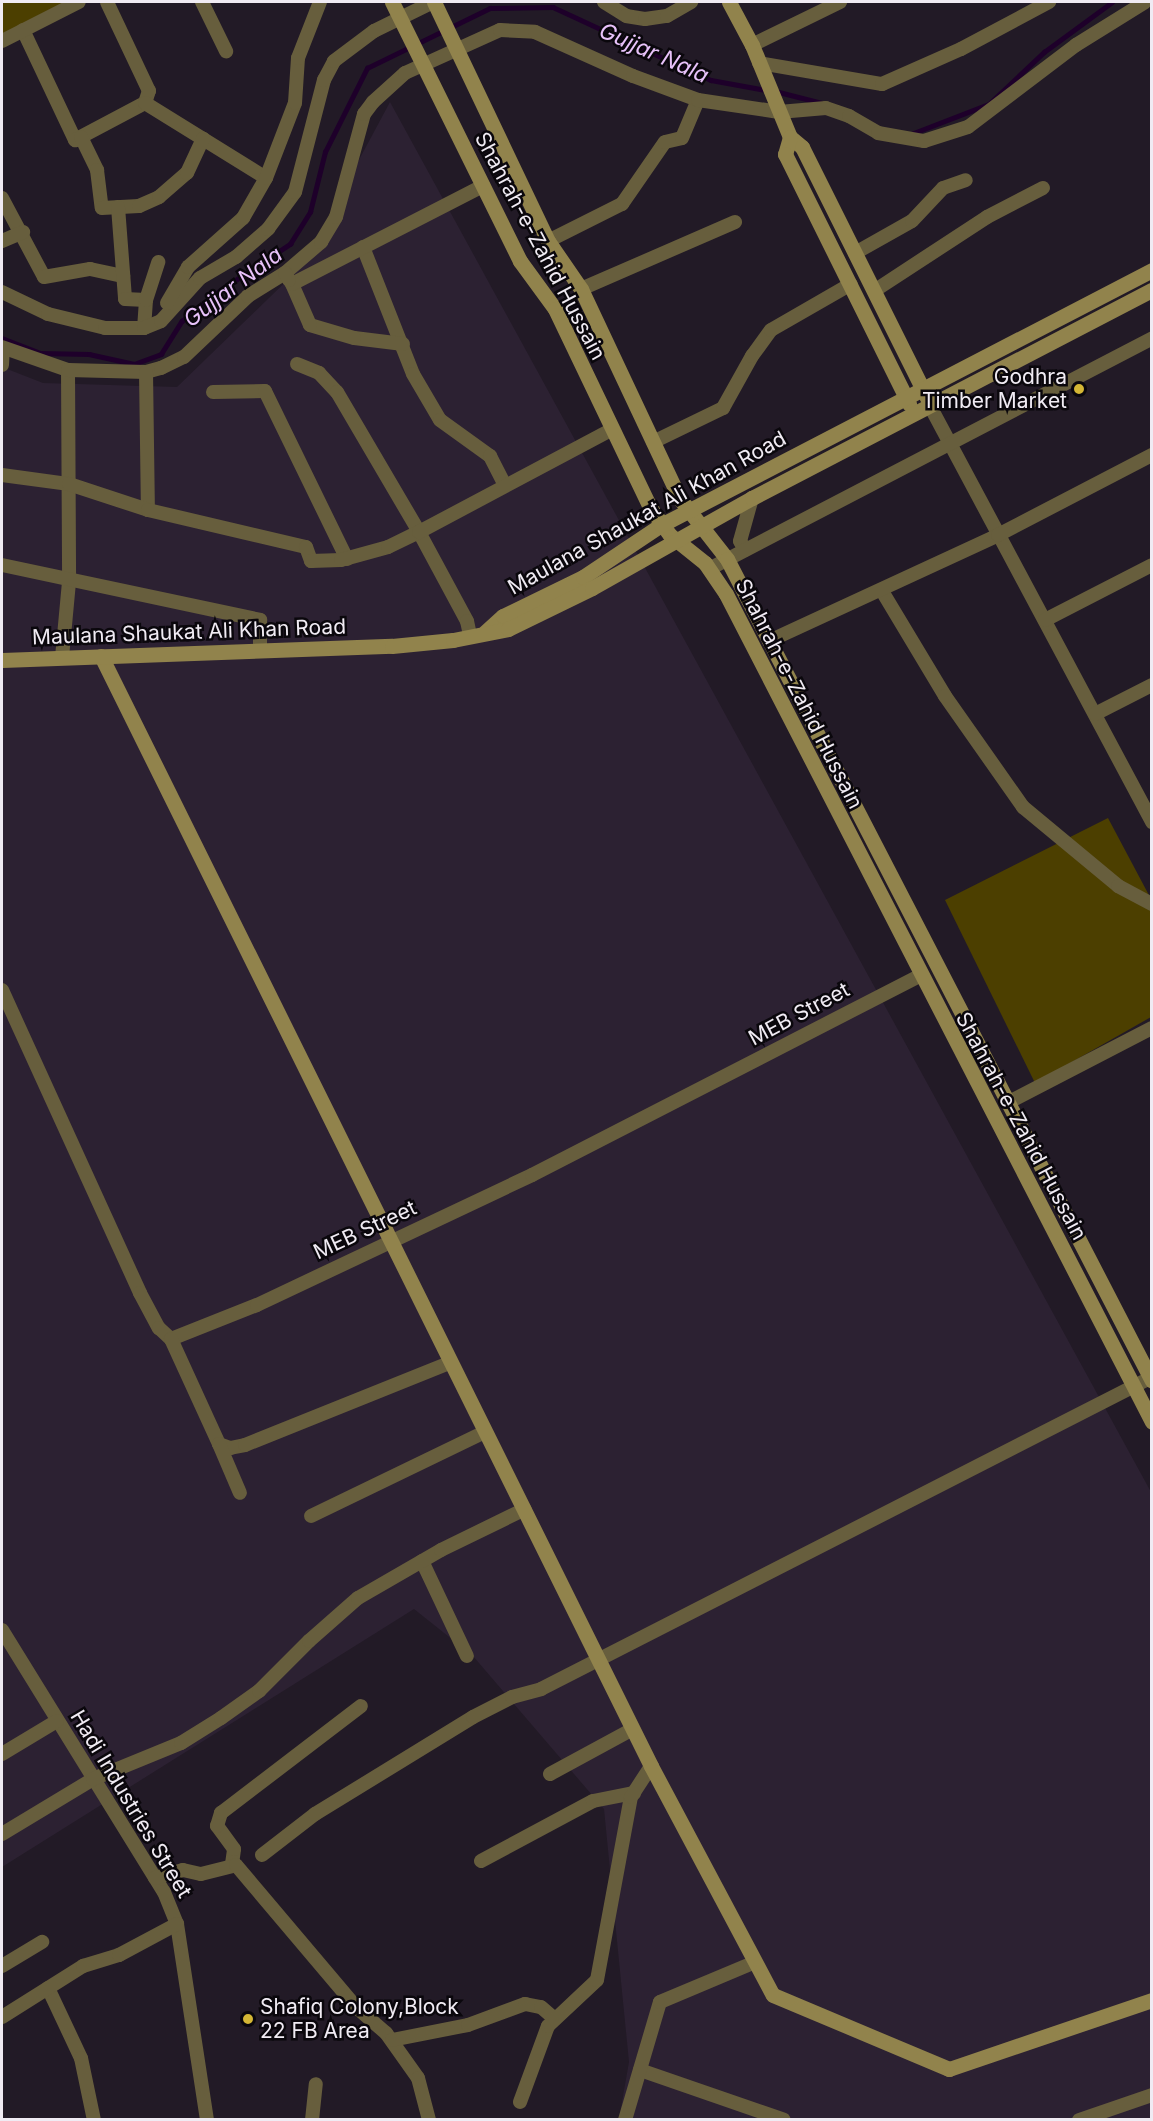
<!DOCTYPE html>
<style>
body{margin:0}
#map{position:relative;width:1153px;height:2121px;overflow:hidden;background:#221a26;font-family:Inter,sans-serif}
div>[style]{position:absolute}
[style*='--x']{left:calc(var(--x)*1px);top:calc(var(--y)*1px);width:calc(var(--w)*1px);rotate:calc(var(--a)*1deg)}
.built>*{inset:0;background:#2c2132}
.green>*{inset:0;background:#4c3f00}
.stream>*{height:4.5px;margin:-2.25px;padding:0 2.25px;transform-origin:2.25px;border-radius:2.25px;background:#1e002a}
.street>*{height:14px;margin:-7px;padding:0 7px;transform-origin:7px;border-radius:7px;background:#675e3d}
.secondary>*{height:15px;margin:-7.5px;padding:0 7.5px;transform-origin:7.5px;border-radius:7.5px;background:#91834c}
.dots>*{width:16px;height:16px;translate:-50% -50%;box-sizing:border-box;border:3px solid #0a070c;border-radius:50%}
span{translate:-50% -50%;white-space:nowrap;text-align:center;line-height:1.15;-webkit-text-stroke:5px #0a070c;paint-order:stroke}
.street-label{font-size:21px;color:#f0ebf3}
.poi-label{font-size:21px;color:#f0ebf3}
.right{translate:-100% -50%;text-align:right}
.left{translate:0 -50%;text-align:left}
.water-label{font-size:22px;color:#e8c2fa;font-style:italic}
.frame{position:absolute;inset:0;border:3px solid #f0ebf3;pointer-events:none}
</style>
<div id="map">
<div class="built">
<i style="clip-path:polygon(390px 102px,1151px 1492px,1151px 2119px,619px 2119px,629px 2062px,604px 1809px,473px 1656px,414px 1609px,2px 1867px,2px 367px,43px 383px,177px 387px,302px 266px)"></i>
</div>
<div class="green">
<i style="clip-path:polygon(2px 2px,79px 2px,2px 41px)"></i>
<i style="clip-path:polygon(1108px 818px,1151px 899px,1151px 1017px,1035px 1083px,945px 900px)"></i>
</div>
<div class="stream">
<i style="--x:775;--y:91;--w:49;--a:14.3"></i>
<i style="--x:911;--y:134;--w:84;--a:-21"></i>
<i style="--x:989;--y:104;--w:76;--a:-43.4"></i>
<i style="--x:1044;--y:52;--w:84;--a:-36.3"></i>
<i style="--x:2;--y:338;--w:41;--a:21.5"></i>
<i style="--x:40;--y:353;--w:49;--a:1.2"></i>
<i style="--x:89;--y:354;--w:46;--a:12.5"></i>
<i style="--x:134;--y:364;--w:29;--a:-20"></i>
<i style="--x:161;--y:354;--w:39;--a:-58"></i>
<i style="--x:182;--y:321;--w:51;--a:-38.7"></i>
<i style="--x:222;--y:289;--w:82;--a:-33.5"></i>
<i style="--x:290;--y:244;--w:38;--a:-58"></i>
<i style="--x:310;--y:212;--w:62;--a:-76"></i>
<i style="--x:325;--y:152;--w:94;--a:-63.4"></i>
<i style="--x:367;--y:68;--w:137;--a:-26"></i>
<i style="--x:490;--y:8;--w:63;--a:-0.9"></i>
<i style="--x:553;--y:7;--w:174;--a:24.8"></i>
<i style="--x:711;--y:80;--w:56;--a:10.3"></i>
</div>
<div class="street">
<i style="--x:202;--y:2;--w:55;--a:63.9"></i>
<i style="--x:604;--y:2;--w:26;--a:32"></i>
<i style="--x:626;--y:16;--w:19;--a:9"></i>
<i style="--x:645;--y:19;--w:22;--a:-8"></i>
<i style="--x:667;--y:16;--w:28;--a:-30"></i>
<i style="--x:23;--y:30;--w:122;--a:64.7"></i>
<i style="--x:75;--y:140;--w:79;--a:-27.9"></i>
<i style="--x:145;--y:103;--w:13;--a:-72"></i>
<i style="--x:149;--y:91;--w:98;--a:-115.3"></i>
<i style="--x:2;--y:41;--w:86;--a:-26.9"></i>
<i style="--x:752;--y:45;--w:98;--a:-26"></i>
<i style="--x:759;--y:63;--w:125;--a:9.7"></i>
<i style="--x:882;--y:84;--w:86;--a:-23.9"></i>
<i style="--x:961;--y:49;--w:100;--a:-28.1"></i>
<i style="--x:145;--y:103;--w:142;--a:31.8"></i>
<i style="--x:81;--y:137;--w:37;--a:64"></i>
<i style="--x:97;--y:170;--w:38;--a:83"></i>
<i style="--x:102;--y:208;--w:37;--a:-3"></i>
<i style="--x:139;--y:206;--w:22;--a:-24"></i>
<i style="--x:159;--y:197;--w:37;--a:-41"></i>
<i style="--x:187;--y:173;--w:38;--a:-65"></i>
<i style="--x:2;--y:198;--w:89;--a:62"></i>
<i style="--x:44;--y:277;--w:47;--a:-9.9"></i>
<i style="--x:90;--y:269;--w:34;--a:12"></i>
<i style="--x:118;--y:207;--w:92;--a:85.6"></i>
<i style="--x:125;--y:299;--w:21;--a:3"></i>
<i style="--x:146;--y:300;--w:28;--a:94"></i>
<i style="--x:2;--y:241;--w:23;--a:-23"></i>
<i style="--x:548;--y:241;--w:83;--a:-26.6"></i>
<i style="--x:622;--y:204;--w:75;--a:-55.3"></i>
<i style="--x:665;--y:142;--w:17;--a:-13"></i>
<i style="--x:682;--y:138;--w:41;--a:-67.2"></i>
<i style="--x:363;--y:247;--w:136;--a:68.5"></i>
<i style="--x:413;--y:374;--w:53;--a:59.6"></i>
<i style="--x:440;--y:420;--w:62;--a:35.8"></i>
<i style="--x:490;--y:456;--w:33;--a:63"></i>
<i style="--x:855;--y:253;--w:65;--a:-29.3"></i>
<i style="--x:912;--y:221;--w:45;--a:-46.8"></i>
<i style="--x:943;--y:188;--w:24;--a:-19"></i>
<i style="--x:285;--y:273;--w:48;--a:-40.7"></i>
<i style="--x:321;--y:242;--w:29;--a:-59"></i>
<i style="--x:336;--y:217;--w:107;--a:-74.8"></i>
<i style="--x:364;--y:114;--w:15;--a:-53"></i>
<i style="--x:373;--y:102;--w:43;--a:-42.2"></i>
<i style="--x:405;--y:73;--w:104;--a:-24.4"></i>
<i style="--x:500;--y:30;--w:35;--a:3"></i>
<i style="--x:535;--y:32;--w:107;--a:24.2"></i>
<i style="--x:633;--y:76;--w:69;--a:20.3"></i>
<i style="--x:698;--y:100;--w:82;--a:8.4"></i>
<i style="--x:779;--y:112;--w:47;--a:-4.9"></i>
<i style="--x:826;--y:108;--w:24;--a:19"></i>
<i style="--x:849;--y:116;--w:34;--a:30"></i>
<i style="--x:878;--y:133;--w:47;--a:9.9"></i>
<i style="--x:924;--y:141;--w:46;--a:-17.7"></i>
<i style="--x:968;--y:127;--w:136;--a:-37.2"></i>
<i style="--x:1076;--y:45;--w:81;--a:-31.9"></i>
<i style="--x:581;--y:289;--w:168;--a:-23.5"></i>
<i style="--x:874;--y:291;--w:135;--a:-33.2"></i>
<i style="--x:987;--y:217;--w:63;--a:-27.4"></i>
<i style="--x:2;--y:292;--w:51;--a:25.6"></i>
<i style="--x:48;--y:314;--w:59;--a:13.8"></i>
<i style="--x:105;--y:328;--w:39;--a:0"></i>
<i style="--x:144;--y:328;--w:18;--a:-22"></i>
<i style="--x:161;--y:321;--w:58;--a:-47.8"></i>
<i style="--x:200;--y:278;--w:42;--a:-30.3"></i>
<i style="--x:236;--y:257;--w:43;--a:-41.2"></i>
<i style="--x:268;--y:229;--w:46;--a:-53.9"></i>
<i style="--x:295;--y:192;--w:116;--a:-75.5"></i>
<i style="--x:324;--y:80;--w:21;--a:-62"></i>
<i style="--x:334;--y:61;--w:50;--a:-36.9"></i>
<i style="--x:374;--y:31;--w:66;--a:-26.2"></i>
<i style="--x:146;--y:300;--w:40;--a:-72"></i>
<i style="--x:167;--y:303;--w:42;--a:-59.7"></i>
<i style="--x:188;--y:267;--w:74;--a:-41.7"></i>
<i style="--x:243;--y:218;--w:46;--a:-60.1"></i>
<i style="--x:266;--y:178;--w:80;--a:-68.9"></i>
<i style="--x:295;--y:103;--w:45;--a:-86.2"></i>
<i style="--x:298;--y:58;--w:60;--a:-68.6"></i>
<i style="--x:403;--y:344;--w:49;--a:-173"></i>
<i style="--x:354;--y:338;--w:46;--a:-163.5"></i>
<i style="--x:310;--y:325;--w:45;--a:-113.7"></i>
<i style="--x:292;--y:284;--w:215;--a:-27.2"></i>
<i style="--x:2;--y:347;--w:70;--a:19.2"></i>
<i style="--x:68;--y:370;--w:212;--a:89.7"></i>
<i style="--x:69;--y:582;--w:76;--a:95.3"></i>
<i style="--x:297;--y:364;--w:24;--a:22"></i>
<i style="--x:319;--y:373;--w:26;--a:47"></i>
<i style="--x:337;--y:392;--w:162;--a:59.6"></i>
<i style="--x:419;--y:532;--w:101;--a:61.7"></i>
<i style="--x:467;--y:621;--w:14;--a:78"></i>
<i style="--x:2;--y:365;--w:17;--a:-87"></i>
<i style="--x:68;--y:370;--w:78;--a:1.5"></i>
<i style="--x:146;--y:372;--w:16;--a:-15"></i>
<i style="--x:161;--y:368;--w:25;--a:-26"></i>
<i style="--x:184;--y:357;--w:88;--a:-43.6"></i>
<i style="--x:248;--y:296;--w:44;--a:-31.9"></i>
<i style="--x:285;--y:273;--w:8;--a:60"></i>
<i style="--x:146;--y:372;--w:138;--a:89.2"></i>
<i style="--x:213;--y:392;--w:52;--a:-1.1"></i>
<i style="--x:265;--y:391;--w:187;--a:64"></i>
<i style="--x:930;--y:406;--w:472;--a:61.9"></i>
<i style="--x:653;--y:442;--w:78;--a:-25.9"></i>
<i style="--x:723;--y:408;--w:60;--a:-60.9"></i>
<i style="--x:752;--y:356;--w:32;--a:-54"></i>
<i style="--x:771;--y:330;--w:92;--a:-29.9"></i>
<i style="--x:2;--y:475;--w:68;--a:7.7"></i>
<i style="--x:69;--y:484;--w:83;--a:18.2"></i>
<i style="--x:148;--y:510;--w:162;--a:13.2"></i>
<i style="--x:306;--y:547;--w:15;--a:70"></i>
<i style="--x:311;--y:561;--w:30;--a:-2"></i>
<i style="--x:341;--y:560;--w:49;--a:-15.5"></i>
<i style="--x:388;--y:547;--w:34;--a:-26"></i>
<i style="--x:419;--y:532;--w:217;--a:-28"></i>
<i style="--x:745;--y:550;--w:10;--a:-119"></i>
<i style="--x:740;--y:541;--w:45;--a:-74.4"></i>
<i style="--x:2;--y:565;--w:264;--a:12"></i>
<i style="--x:260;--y:620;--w:31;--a:90"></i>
<i style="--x:709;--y:569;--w:500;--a:-27.5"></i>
<i style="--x:882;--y:591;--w:122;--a:59"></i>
<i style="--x:945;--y:696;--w:136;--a:54.9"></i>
<i style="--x:1023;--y:807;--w:124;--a:39.7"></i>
<i style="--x:1118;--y:886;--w:38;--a:28"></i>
<i style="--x:1045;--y:620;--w:120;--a:-27.2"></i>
<i style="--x:769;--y:641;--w:252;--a:-24.8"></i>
<i style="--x:998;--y:535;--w:174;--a:-27.5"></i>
<i style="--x:1095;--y:714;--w:64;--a:-27"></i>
<i style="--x:2;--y:990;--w:333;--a:65.5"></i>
<i style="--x:140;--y:1293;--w:40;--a:62"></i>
<i style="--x:159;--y:1328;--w:16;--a:43"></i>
<i style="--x:171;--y:1339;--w:92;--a:-21.6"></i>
<i style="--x:257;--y:1305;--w:304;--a:-25.3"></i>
<i style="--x:532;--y:1175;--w:436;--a:-27.2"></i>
<i style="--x:1009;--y:1102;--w:161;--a:-27.4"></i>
<i style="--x:171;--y:1339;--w:115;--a:65.4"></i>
<i style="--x:219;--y:1444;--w:12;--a:20"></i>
<i style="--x:230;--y:1448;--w:15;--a:-11"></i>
<i style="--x:245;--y:1445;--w:222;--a:-21.9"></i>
<i style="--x:219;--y:1444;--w:53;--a:66.8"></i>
<i style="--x:311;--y:1516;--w:193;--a:-25.8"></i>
<i style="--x:422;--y:1561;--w:105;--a:64.7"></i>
<i style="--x:2;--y:1630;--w:308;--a:58.3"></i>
<i style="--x:164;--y:1892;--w:35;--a:68"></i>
<i style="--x:177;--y:1924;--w:198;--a:81.3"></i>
<i style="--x:2;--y:1754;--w:64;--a:-31"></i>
<i style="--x:550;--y:1774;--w:94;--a:-28.5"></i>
<i style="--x:2;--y:1834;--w:106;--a:-31.1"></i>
<i style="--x:93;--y:1779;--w:95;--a:-22.2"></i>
<i style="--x:181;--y:1743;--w:47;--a:-32"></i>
<i style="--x:221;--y:1718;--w:47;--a:-35.4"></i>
<i style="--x:259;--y:1691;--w:71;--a:-45"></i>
<i style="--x:309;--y:1641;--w:65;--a:-41.3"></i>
<i style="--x:358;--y:1598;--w:96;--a:-30"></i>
<i style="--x:441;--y:1550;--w:93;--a:-26"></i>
<i style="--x:262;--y:1855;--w:67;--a:-37.7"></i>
<i style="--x:315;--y:1814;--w:185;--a:-31.5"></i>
<i style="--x:473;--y:1717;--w:44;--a:-27.1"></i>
<i style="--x:512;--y:1697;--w:30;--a:-15"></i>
<i style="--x:541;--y:1689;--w:684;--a:-27.05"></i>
<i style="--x:481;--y:1861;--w:127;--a:-28.2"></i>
<i style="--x:593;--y:1801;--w:42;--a:-11"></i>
<i style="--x:232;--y:1864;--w:15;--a:-82"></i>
<i style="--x:234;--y:1849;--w:29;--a:-126"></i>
<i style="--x:217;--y:1826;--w:14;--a:-73"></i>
<i style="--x:221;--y:1813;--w:176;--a:-37.4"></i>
<i style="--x:155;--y:1878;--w:29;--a:-16"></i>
<i style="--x:183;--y:1870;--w:18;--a:13"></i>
<i style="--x:201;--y:1874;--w:36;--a:-14"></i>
<i style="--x:236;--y:1865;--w:186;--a:49.8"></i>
<i style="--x:356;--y:2007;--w:40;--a:41"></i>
<i style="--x:386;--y:2033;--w:55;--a:54.6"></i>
<i style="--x:418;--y:2078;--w:43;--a:75.3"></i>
<i style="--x:2;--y:1966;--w:47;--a:-31"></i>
<i style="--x:48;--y:1988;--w:77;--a:64.8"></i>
<i style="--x:81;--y:2058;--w:63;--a:78.2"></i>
<i style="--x:2;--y:2017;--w:96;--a:-32.2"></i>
<i style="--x:83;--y:1966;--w:38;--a:-17"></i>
<i style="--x:119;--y:1955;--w:66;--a:-28.1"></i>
<i style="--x:392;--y:2040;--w:77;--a:-11.2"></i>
<i style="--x:468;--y:2025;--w:61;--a:-20.2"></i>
<i style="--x:525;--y:2004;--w:16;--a:11"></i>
<i style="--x:541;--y:2007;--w:18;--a:41"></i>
<i style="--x:640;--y:2070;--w:152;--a:19.1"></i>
<i style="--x:520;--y:2102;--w:81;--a:-69.8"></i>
<i style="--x:548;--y:2026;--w:67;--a:-43.2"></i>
<i style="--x:597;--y:1980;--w:186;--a:-79.5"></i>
<i style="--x:631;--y:1797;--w:37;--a:-57"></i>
<i style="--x:312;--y:2120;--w:36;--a:-84"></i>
<i style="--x:625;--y:2120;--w:123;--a:-73.5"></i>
<i style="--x:660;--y:2002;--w:103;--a:-22.8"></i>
<i style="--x:1079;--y:2120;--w:77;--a:-18.9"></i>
</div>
<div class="secondary">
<i style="--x:392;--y:2;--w:289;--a:63.7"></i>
<i style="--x:520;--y:261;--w:59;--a:53.9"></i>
<i style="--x:555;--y:309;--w:222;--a:64.4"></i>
<i style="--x:651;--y:509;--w:32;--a:54"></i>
<i style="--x:670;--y:535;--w:45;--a:38.7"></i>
<i style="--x:705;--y:563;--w:37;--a:56"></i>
<i style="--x:726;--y:594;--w:931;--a:62.77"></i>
<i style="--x:434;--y:2;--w:265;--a:64.5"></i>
<i style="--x:548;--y:241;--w:58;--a:55.5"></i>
<i style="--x:581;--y:289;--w:232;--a:64.8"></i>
<i style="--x:680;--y:499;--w:76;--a:51.9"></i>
<i style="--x:727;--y:559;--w:925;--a:62.66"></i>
<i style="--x:729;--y:2;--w:49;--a:61.9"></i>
<i style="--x:752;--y:45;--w:100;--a:67.6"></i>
<i style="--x:790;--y:137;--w:16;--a:40"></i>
<i style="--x:802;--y:147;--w:280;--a:63.5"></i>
<i style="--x:790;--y:137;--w:18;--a:106"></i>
<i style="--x:785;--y:154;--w:279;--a:63.6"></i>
<i style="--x:485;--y:632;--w:24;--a:-42"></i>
<i style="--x:503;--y:616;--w:89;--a:-26"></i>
<i style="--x:583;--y:577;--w:94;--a:-33.7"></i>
<i style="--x:661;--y:525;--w:553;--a:-27.45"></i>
<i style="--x:101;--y:656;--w:1239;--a:63.64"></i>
<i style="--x:651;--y:1766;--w:259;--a:62"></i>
<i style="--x:773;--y:1995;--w:191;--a:22.8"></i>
<i style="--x:949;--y:2069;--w:214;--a:-18.8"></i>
<i style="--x:2;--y:660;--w:390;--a:-2.1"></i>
<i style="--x:392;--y:646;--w:61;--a:-5.6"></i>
<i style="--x:453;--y:640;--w:56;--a:-11.3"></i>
<i style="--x:508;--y:629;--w:93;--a:-26"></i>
<i style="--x:592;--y:588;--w:184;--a:-29.4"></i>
<i style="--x:752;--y:498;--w:451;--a:-27.5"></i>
</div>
<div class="dots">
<i style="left:1079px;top:389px;background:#d4b635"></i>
<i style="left:248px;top:2019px;background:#d4b635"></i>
</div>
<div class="street-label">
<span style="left:540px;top:246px;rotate:62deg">Shahrah-e-Zahid Hussain</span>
<span style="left:647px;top:513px;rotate:-29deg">Maulana Shaukat Ali Khan Road</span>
<span style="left:189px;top:632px;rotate:-2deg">Maulana Shaukat Ali Khan Road</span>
<span style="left:799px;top:694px;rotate:63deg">Shahrah-e-Zahid Hussain</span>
<span style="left:799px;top:1014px;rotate:-28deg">MEB Street</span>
<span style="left:1021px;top:1126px;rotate:62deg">Shahrah-e-Zahid Hussain</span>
<span style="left:365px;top:1230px;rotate:-25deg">MEB Street</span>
<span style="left:131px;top:1804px;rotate:59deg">Hadi Industries Street</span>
</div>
<div class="poi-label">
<span class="right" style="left:1067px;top:389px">Godhra<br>Timber Market</span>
<span class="left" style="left:260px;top:2019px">Shafiq Colony,Block<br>22 FB Area</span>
</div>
<div class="water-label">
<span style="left:654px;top:53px;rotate:24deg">Gujjar Nala</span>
<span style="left:233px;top:287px;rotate:-37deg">Gujjar Nala</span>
</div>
<div class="frame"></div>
</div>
